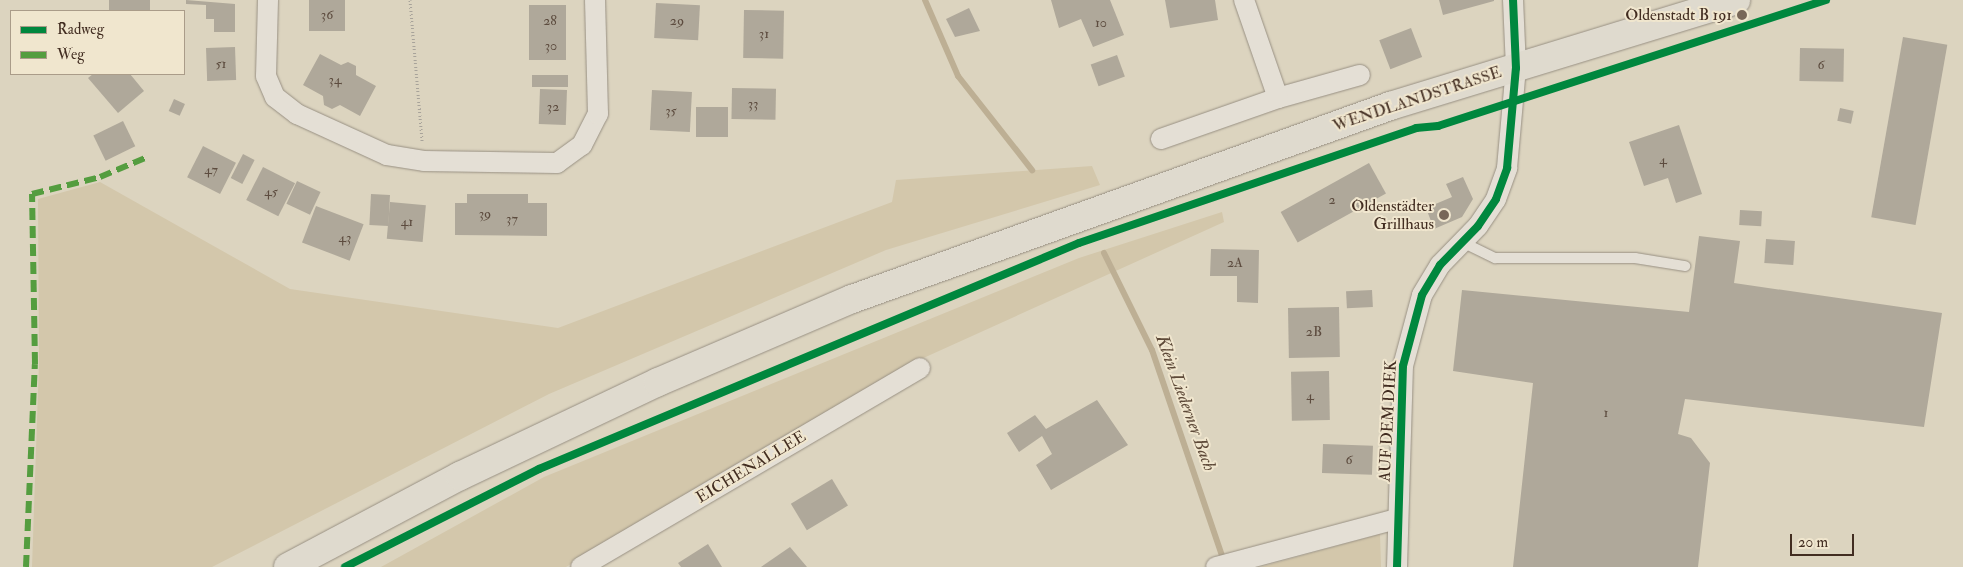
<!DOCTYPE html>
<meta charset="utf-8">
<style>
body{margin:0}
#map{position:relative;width:1963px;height:567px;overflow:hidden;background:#dcd4bf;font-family:"IM FELL Double Pica",serif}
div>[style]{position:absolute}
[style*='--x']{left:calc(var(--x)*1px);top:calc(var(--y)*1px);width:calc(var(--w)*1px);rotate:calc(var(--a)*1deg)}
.green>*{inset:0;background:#d3c7ab}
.stream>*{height:6px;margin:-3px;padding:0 3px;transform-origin:3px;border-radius:3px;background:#bdaf94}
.building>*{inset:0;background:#afa89a;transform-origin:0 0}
.path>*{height:3px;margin-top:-1.5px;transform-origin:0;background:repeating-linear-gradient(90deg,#a8a39a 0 1px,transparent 0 3.5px)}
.roads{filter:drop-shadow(0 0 1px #989083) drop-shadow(0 0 1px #989083)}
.service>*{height:10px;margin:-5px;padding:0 5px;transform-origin:5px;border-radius:5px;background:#e4dfd5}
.minor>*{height:20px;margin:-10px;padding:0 10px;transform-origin:10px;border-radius:10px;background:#e4dfd5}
.primary>*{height:28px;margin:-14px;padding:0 14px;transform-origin:14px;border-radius:14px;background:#dfdace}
.quiet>*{height:6px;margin-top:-3px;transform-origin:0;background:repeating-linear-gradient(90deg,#549d3f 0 12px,transparent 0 18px)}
.cycleway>*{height:8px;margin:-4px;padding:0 4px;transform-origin:4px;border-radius:4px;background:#00873e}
.dots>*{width:14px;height:14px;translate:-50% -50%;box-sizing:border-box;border:2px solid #f0e6ce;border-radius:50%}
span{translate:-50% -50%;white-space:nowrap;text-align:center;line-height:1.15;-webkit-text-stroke:4px #f0e6ce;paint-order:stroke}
.number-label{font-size:14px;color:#5d4c3f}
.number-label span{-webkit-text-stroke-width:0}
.poi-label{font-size:16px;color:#422d21}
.right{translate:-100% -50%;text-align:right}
.street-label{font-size:16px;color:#422d21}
.water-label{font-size:18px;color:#5e4a39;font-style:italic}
.legend{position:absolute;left:10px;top:10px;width:175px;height:65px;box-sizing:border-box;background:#f0e6ce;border:1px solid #aa9c89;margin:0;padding:6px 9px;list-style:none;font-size:15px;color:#422d21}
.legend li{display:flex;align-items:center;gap:10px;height:25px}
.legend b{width:25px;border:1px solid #aa9c89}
.scale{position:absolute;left:1790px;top:534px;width:64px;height:22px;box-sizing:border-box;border:2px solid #422d21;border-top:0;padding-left:6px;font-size:15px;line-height:18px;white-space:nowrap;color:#422d21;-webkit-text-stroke:4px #f0e6ce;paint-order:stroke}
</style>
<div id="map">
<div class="green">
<i style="clip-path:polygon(1092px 166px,1100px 185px,886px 250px,549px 394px,212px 567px,32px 567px,39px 362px,38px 199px,100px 182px,290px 289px,558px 328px,892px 202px,896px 180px)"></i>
<i style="clip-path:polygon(1222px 212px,1224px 222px,919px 360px,566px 567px,381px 567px,544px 477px,1079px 258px)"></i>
<i style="clip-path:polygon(1380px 534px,1381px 567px,1260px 567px)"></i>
</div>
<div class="stream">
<i style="--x:925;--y:0;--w:83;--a:66.5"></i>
<i style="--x:958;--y:76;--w:120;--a:51.8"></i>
<i style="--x:1104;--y:253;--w:108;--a:63.7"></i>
<i style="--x:1152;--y:350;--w:223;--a:71.2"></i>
</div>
<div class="building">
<i style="left:109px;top:0;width:41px;height:11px"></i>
<i style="clip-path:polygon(186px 0,235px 4px,235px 32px,214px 32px,214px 19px,206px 19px,206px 5px,186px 4px)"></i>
<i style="left:309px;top:0;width:36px;height:31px"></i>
<i style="clip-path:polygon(1051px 0,1110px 0,1124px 35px,1093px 47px,1081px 19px,1059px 28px)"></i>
<i style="clip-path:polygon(1165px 0,1215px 0,1218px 20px,1170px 28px)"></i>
<i style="clip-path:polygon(1439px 0,1494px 0,1494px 1px,1443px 15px)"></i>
<i style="left:656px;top:3px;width:44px;height:35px;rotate:3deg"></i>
<i style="left:566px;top:5px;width:55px;height:37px;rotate:90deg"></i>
<i style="clip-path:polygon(969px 8px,980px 31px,955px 37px,946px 19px)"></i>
<i style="left:744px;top:10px;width:40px;height:48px;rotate:1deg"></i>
<i style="left:1411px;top:28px;width:31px;height:34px;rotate:69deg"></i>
<i style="left:1903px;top:37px;width:45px;height:183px;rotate:10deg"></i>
<i style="left:235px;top:47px;width:33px;height:29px;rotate:88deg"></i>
<i style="left:1800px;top:48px;width:44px;height:33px;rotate:1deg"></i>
<i style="clip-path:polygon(320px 54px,341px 65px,348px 62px,356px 66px,356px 75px,376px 86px,360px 116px,340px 105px,332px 109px,324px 105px,323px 96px,303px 85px)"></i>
<i style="left:1117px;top:55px;width:23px;height:28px;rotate:70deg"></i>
<i style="clip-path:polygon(93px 74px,130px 74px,144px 91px,118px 113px,88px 78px)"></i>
<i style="left:532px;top:75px;width:36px;height:12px"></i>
<i style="left:732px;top:88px;width:44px;height:31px;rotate:1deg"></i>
<i style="left:540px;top:89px;width:27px;height:35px;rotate:2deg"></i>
<i style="left:652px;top:90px;width:40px;height:40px;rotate:3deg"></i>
<i style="left:174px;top:99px;width:12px;height:13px;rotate:24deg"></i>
<i style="left:696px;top:107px;width:32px;height:30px"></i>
<i style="left:1840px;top:108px;width:14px;height:13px;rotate:12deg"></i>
<i style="left:123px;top:121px;width:28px;height:33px;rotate:64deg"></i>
<i style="clip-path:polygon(1679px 125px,1702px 194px,1676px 203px,1668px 178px,1644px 186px,1629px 142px)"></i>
<i style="left:203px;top:146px;width:37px;height:35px;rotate:27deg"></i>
<i style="left:243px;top:154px;width:13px;height:27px;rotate:27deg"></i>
<i style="left:1369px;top:163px;width:35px;height:101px;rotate:61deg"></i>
<i style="left:263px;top:167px;width:36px;height:37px;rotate:27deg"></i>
<i style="clip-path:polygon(1463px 177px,1473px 199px,1462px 217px,1434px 229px,1426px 208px,1452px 197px,1446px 184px)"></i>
<i style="left:297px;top:181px;width:26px;height:25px;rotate:25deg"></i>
<i style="left:371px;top:194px;width:19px;height:31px;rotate:3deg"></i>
<i style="clip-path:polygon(467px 194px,528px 194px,528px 203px,547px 203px,547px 236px,455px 235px,455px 203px,467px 203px)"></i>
<i style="left:390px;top:202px;width:36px;height:37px;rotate:5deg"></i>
<i style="left:316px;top:206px;width:51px;height:39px;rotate:21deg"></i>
<i style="left:1740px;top:210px;width:22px;height:15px;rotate:3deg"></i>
<i style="clip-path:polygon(1699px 236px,1740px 241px,1734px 283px,1942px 313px,1924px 427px,1685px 399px,1678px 434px,1691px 438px,1710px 463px,1698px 567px,1513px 567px,1533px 383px,1453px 371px,1462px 290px,1689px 312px)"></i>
<i style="left:1766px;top:239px;width:29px;height:24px;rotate:4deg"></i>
<i style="clip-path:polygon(1211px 249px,1259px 250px,1258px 303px,1237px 302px,1237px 276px,1210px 276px)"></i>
<i style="left:1372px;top:290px;width:17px;height:26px;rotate:87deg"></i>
<i style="left:1339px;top:307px;width:50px;height:51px;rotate:89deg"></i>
<i style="left:1329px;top:371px;width:49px;height:38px;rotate:89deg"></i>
<i style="clip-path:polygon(1097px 400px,1128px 445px,1051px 490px,1036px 465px,1052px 454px,1042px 436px,1019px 452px,1007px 433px,1035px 415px,1046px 429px)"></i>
<i style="left:1323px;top:444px;width:50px;height:29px;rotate:2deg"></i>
<i style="left:832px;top:479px;width:31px;height:48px;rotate:59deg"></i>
<i style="clip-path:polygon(708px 544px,722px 567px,681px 567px,678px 563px)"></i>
<i style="clip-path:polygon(790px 547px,807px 567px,761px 567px)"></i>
</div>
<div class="path">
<i style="--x:410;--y:0;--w:142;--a:85.1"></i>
</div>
<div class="roads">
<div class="service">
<i style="--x:1462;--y:242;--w:37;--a:26"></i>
<i style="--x:1495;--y:258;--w:140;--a:0"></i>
<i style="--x:1635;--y:258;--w:51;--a:9.1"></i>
</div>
<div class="minor">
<i style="--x:268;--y:0;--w:76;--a:91.5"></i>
<i style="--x:266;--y:76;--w:23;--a:67"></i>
<i style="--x:275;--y:97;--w:28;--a:38"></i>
<i style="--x:297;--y:114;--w:99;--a:24.5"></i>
<i style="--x:387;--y:155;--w:37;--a:9"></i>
<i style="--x:424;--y:161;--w:133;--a:0.9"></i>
<i style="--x:557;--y:163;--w:31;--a:-36"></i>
<i style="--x:582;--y:145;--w:35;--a:-63"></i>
<i style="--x:598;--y:114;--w:114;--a:-91.5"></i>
<i style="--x:1278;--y:98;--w:85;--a:-15.7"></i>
<i style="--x:1161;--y:139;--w:124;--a:-19.3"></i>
<i style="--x:1278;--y:98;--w:104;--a:-109.1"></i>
<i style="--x:581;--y:567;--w:393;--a:-30.4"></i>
<i style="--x:1216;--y:567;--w:187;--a:-14.9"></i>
<i style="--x:1397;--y:567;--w:201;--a:-88.3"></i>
<i style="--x:1403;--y:366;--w:73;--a:-75"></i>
<i style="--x:1422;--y:295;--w:35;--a:-59"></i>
<i style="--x:1440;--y:265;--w:54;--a:-45.7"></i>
<i style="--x:1478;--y:226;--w:32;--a:-56"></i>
<i style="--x:1496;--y:199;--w:33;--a:-70"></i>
<i style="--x:1507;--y:168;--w:100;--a:-84.9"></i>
<i style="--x:1516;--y:68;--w:68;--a:-92.5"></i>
</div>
<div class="primary">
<i style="--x:288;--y:567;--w:195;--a:-27.9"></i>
<i style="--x:460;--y:476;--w:219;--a:-25.4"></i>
<i style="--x:658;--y:382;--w:211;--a:-23.2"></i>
<i style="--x:852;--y:299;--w:572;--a:-19.73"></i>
<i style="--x:1390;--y:106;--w:362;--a:-17"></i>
</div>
</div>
<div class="quiet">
<i style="--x:26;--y:567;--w:203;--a:-87.5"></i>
<i style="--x:35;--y:364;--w:170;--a:-91"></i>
<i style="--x:32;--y:194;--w:70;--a:-14"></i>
<i style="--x:100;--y:177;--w:49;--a:-22.9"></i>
</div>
<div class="cycleway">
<i style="--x:345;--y:567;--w:217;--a:-26.8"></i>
<i style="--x:539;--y:469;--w:585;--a:-22.71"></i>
<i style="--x:1079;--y:243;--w:356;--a:-18.8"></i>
<i style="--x:1416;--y:128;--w:22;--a:-5"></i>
<i style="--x:1438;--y:126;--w:408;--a:-18"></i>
<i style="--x:1397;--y:567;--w:201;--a:-88.3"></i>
<i style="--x:1403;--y:366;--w:73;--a:-75"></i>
<i style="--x:1422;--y:295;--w:35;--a:-59"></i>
<i style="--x:1440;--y:265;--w:54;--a:-45.7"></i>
<i style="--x:1478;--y:226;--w:32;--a:-56"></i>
<i style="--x:1496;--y:199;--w:33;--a:-70"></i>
<i style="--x:1507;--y:168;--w:100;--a:-84.9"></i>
<i style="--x:1516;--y:68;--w:68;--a:-92.5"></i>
</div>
<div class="dots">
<i style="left:1742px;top:15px;background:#786758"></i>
<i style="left:1444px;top:215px;background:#786758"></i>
</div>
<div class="number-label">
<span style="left:327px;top:15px">36</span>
<span style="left:550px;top:21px">28</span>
<span style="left:677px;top:21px">29</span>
<span style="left:1101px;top:23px">10</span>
<span style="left:764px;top:34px">31</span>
<span style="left:551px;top:46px">30</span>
<span style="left:221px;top:64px">51</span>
<span style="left:1821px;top:65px">6</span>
<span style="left:335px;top:80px">34</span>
<span style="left:753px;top:104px">33</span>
<span style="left:553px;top:107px">32</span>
<span style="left:671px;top:111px">35</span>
<span style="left:1663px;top:160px">4</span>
<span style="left:211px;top:170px">47</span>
<span style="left:271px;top:192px">45</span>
<span style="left:1332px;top:200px">2</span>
<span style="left:485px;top:214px">39</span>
<span style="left:512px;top:219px">37</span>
<span style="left:407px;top:222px">41</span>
<span style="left:345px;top:238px">43</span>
<span style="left:1235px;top:263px">2A</span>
<span style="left:1314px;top:332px">2B</span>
<span style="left:1310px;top:396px">4</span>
<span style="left:1606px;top:413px">1</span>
<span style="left:1349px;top:460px">6</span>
</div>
<div class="poi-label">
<span class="right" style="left:1732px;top:15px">Oldenstadt B 191</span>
<span class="right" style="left:1434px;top:215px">Oldenstädter<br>Grillhaus</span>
</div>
<div class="street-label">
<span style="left:1417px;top:99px;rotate:-18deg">WENDLANDSTRASSE</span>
<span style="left:1388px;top:421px;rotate:-87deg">AUF DEM DIEK</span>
<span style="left:751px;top:467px;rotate:-31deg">EICHENALLEE</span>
</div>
<div class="water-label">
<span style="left:1185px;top:403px;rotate:70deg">Klein Liederner Bach</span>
</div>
<ul class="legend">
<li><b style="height:6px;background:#00873e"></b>Radweg</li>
<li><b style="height:6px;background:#549d3f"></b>Weg</li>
</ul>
<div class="scale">20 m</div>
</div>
